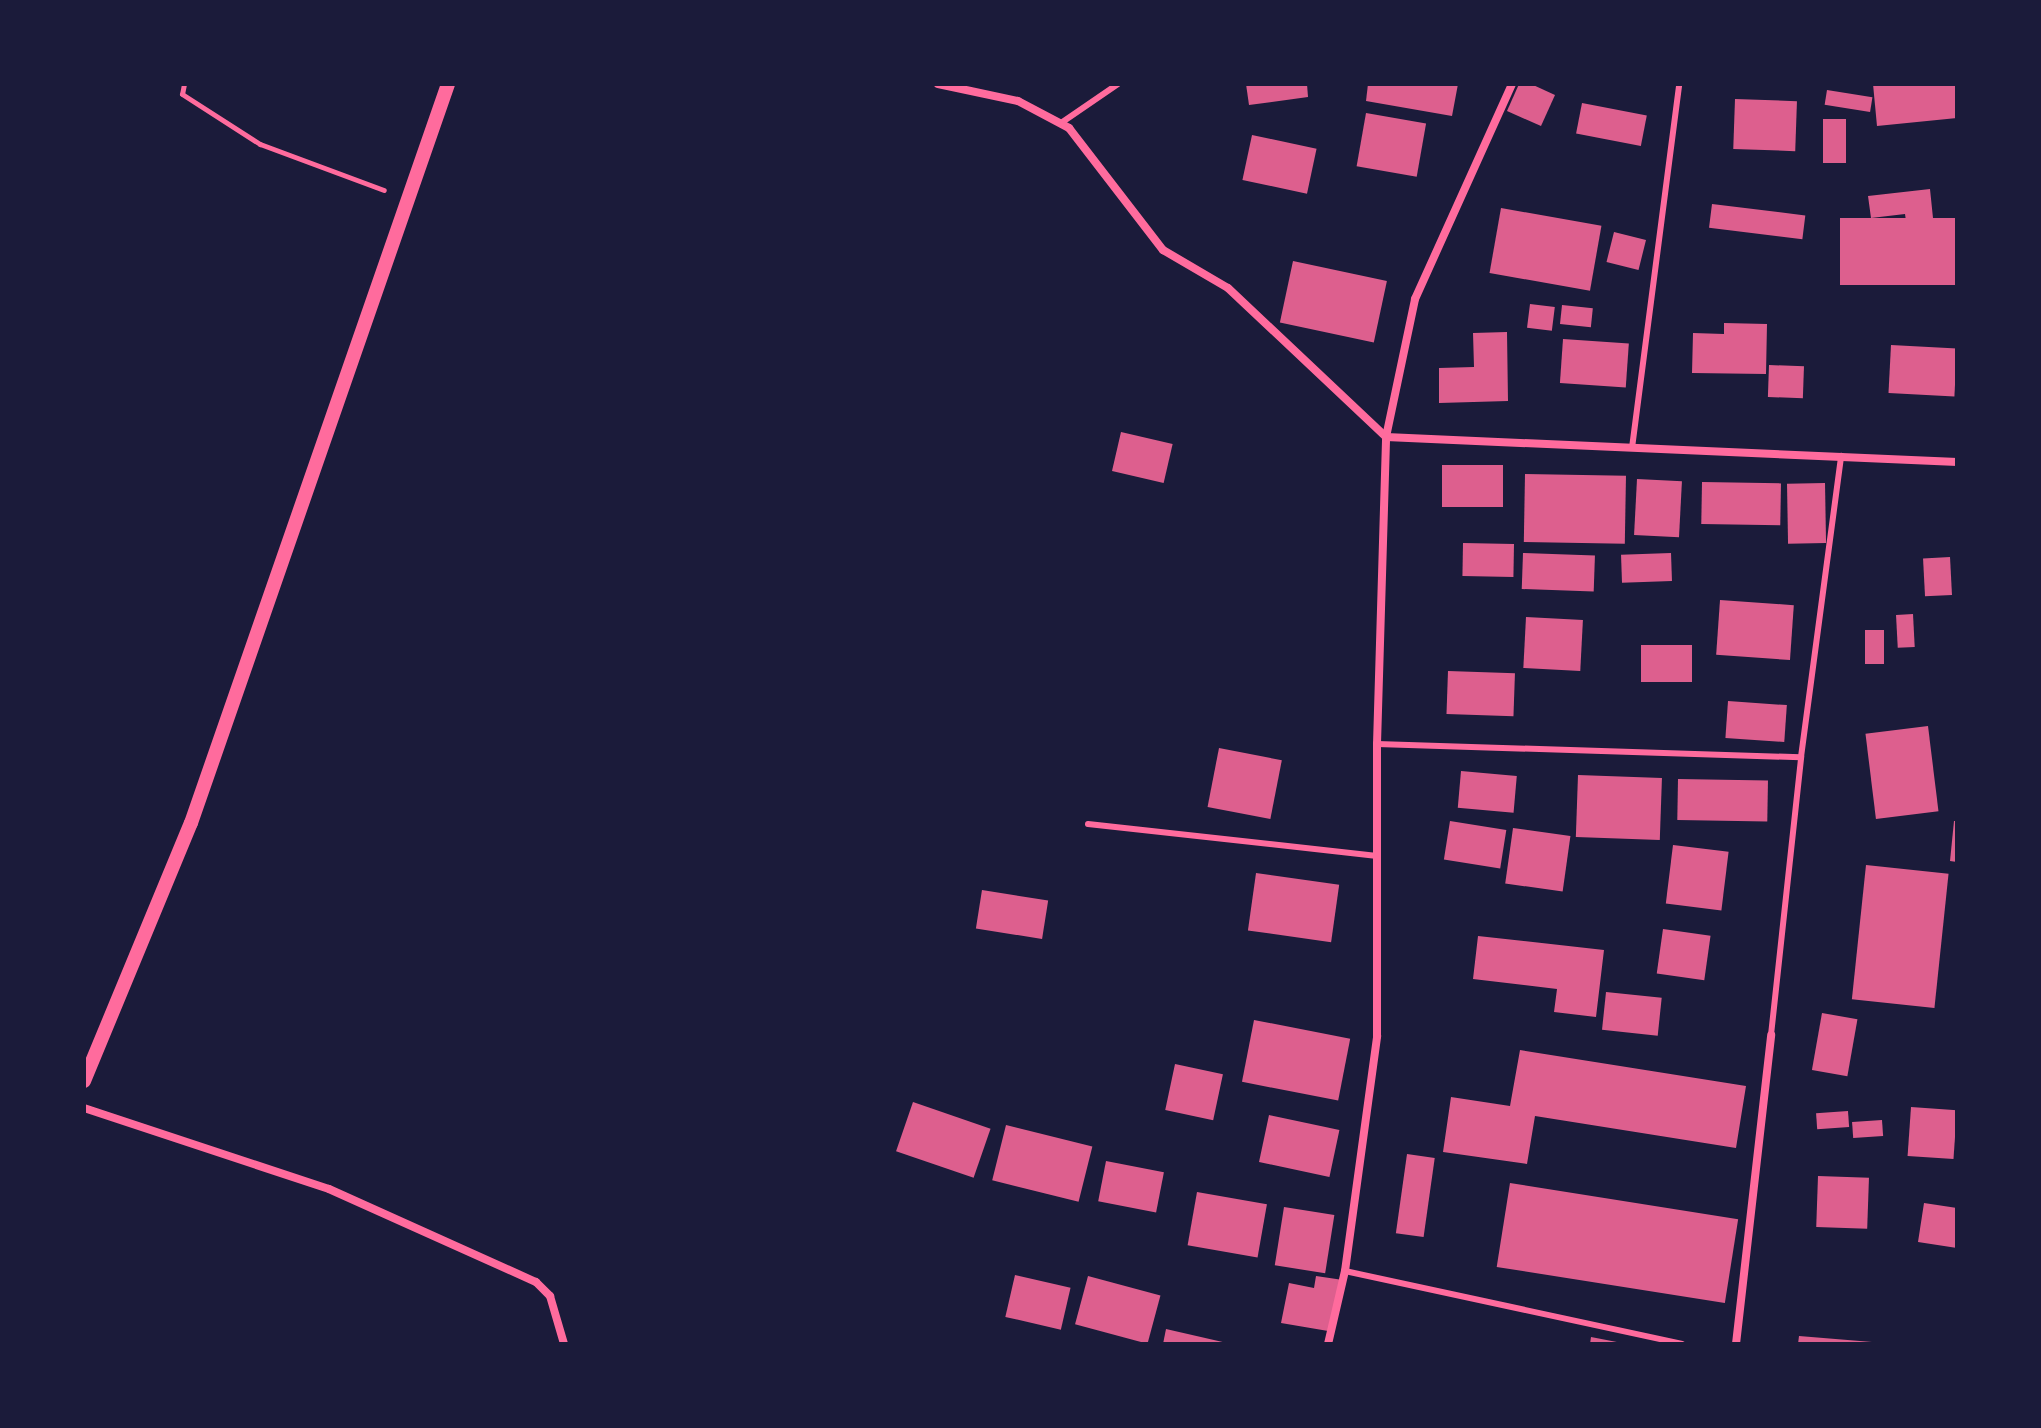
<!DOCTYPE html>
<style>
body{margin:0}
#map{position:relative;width:2041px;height:1428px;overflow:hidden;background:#1b1b3a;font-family:Raleway,sans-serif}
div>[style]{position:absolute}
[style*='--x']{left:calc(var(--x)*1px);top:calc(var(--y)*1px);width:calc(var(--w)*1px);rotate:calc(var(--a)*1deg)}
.building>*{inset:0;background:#dd5f8e;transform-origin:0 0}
.path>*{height:5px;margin:-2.5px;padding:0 2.5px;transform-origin:2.5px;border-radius:2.5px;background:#ff6b9d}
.service>*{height:6px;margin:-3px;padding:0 3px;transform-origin:3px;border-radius:3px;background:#ff6b9d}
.minor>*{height:8px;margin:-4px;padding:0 4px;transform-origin:4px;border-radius:4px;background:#ff6b9d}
.tertiary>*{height:14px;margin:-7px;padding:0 7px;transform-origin:7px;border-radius:7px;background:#ff6b9d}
span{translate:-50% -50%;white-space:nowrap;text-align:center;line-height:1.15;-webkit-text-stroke:7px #1b1b3a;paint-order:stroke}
.frame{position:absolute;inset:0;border:86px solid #1b1b3a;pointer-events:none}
</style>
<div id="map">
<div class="building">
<i style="clip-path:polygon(1246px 84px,1307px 84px,1308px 97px,1249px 105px)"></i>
<i style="clip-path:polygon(1368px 84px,1458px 84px,1452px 116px,1366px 101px)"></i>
<i style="clip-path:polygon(1519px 84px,1531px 84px,1555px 95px,1541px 126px,1507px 111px)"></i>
<i style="clip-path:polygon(1873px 84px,1957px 84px,1957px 118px,1877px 126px)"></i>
<i style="left:1827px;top:90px;width:46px;height:15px;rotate:9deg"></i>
<i style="left:1735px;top:99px;width:62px;height:50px;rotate:2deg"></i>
<i style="left:1582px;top:103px;width:66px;height:31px;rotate:11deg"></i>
<i style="left:1366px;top:113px;width:61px;height:54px;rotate:10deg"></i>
<i style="left:1823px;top:119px;width:23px;height:44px"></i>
<i style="left:1252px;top:135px;width:66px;height:46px;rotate:12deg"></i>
<i style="clip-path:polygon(1930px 189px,1933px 218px,1906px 221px,1905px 214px,1871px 218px,1868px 196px)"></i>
<i style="left:1712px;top:204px;width:94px;height:24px;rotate:7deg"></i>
<i style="left:1501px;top:208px;width:102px;height:66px;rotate:10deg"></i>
<i style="left:1957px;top:218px;width:67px;height:117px;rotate:90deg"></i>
<i style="left:1614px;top:232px;width:33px;height:31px;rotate:14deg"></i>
<i style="left:1293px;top:261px;width:96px;height:63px;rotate:12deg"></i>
<i style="left:1530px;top:304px;width:25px;height:24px;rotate:7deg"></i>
<i style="left:1562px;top:305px;width:31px;height:19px;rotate:6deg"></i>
<i style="clip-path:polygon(1724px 323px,1767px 324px,1766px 374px,1692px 373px,1693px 333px,1724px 334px)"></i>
<i style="clip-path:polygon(1507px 332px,1508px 401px,1439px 403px,1439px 368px,1474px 367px,1473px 333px)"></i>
<i style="left:1563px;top:339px;width:66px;height:44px;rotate:4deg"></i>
<i style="left:1891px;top:345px;width:66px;height:48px;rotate:3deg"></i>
<i style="left:1769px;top:365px;width:35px;height:32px;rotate:2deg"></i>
<i style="left:1121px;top:432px;width:53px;height:40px;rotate:13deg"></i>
<i style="left:1503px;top:465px;width:42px;height:61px;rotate:90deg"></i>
<i style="left:1525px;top:474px;width:101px;height:68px;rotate:1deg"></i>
<i style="left:1637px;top:479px;width:45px;height:56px;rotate:3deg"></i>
<i style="left:1702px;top:482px;width:79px;height:42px;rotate:1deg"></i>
<i style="left:1825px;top:483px;width:60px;height:38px;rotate:89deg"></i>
<i style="left:1463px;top:543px;width:51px;height:33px;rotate:1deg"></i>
<i style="left:1523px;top:553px;width:72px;height:36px;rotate:2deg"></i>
<i style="left:1671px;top:553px;width:28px;height:50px;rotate:88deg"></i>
<i style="left:1950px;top:557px;width:38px;height:27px;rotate:87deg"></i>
<i style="left:1720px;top:600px;width:74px;height:55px;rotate:4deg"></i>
<i style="left:1913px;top:614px;width:33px;height:17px;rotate:87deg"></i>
<i style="left:1526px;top:617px;width:57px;height:51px;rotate:3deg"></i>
<i style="left:1865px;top:630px;width:19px;height:34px"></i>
<i style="left:1641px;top:645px;width:51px;height:37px"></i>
<i style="left:1448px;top:671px;width:67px;height:43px;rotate:2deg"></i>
<i style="left:1728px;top:701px;width:59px;height:37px;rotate:4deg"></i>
<i style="left:1928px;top:726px;width:86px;height:63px;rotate:83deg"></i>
<i style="left:1219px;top:748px;width:64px;height:60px;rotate:11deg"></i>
<i style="left:1461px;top:771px;width:56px;height:37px;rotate:5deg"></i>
<i style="left:1578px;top:775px;width:84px;height:62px;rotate:2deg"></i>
<i style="left:1678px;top:779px;width:90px;height:41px;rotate:1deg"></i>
<i style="left:1450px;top:821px;width:57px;height:39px;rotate:9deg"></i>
<i style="clip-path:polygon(1954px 821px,1957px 821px,1957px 862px,1950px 861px)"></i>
<i style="left:1513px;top:828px;width:58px;height:56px;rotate:8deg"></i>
<i style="left:1673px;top:845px;width:56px;height:59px;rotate:7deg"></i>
<i style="left:1866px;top:865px;width:83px;height:135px;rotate:6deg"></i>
<i style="left:1256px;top:873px;width:84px;height:58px;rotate:8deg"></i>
<i style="left:982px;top:890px;width:67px;height:39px;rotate:9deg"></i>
<i style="left:1663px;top:929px;width:48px;height:45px;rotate:8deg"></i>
<i style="clip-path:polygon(1478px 936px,1604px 950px,1596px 1017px,1554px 1012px,1557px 989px,1473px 979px)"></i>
<i style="left:1606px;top:992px;width:56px;height:38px;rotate:6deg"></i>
<i style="left:1822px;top:1013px;width:36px;height:58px;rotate:10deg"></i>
<i style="left:1254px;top:1020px;width:98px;height:63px;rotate:11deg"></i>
<i style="clip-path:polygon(1520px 1050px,1746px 1086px,1736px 1148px,1535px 1116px,1527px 1164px,1443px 1152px,1451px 1097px,1510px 1106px)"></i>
<i style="left:1175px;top:1064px;width:49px;height:47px;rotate:12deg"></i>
<i style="left:913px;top:1102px;width:82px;height:52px;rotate:19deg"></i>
<i style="left:1911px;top:1107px;width:46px;height:49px;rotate:4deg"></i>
<i style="left:1848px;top:1111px;width:16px;height:32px;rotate:86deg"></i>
<i style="left:1269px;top:1115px;width:72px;height:48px;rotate:12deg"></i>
<i style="left:1882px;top:1120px;width:16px;height:30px;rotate:86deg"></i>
<i style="left:1006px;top:1125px;width:89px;height:57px;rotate:14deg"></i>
<i style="left:1407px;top:1154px;width:28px;height:80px;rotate:8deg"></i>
<i style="left:1106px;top:1161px;width:59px;height:41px;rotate:11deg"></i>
<i style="left:1818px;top:1176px;width:51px;height:51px;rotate:2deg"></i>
<i style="left:1510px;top:1183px;width:231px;height:85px;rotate:9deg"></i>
<i style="left:1197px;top:1192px;width:71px;height:54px;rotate:10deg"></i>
<i style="clip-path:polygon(1924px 1203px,1957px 1208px,1957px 1248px,1918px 1242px)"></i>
<i style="left:1284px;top:1207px;width:51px;height:59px;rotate:9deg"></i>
<i style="left:1015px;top:1275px;width:57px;height:43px;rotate:13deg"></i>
<i style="left:1088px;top:1276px;width:75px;height:50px;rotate:15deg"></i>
<i style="clip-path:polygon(1316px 1276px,1343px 1280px,1334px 1332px,1281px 1323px,1289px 1283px,1314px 1288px)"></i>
<i style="clip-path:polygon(1166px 1329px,1227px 1343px,1227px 1344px,1163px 1344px)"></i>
<i style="clip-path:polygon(1799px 1336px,1872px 1342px,1872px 1344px,1798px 1344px)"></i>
<i style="clip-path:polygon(1591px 1337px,1622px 1343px,1622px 1344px,1590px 1344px)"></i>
</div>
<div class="path">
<i style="--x:184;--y:84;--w:10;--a:101"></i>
<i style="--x:182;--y:94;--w:93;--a:32.7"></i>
<i style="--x:260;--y:144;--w:132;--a:20.4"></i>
</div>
<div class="service">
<i style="--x:1061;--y:123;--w:69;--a:-34.4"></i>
<i style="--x:1632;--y:448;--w:367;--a:-82.6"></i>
<i style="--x:1377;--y:744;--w:424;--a:1.8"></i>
<i style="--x:1088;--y:824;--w:291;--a:6.3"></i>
<i style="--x:1771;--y:1035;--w:280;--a:-83.8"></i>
<i style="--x:1801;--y:757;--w:304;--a:-82.4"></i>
<i style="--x:1345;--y:1271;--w:345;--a:12.2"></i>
</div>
<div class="minor">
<i style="--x:938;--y:84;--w:82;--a:12"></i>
<i style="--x:1018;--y:101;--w:58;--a:27.9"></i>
<i style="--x:1069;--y:128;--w:154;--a:52.4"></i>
<i style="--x:1163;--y:250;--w:75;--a:30.3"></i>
<i style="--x:1228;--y:288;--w:217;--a:43.3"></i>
<i style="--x:1386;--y:437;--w:572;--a:2.51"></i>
<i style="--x:84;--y:1108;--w:258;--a:18.3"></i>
<i style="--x:329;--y:1189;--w:227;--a:24.2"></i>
<i style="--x:536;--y:1282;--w:20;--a:45"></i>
<i style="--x:550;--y:1296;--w:50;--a:73.7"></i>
<i style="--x:1328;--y:1344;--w:75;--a:-76.9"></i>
<i style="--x:1345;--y:1271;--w:237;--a:-82.2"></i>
<i style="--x:1377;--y:1036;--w:292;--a:-90"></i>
<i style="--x:1377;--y:744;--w:307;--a:-88.3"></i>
<i style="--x:1386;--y:437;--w:141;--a:-78.1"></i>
<i style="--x:1415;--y:299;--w:236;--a:-65.7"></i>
<i style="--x:1736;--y:1344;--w:311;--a:-83.5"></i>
</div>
<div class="tertiary">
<i style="--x:84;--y:1081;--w:279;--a:-67.5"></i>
<i style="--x:191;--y:823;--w:782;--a:-70.82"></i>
</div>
<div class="frame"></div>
</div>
